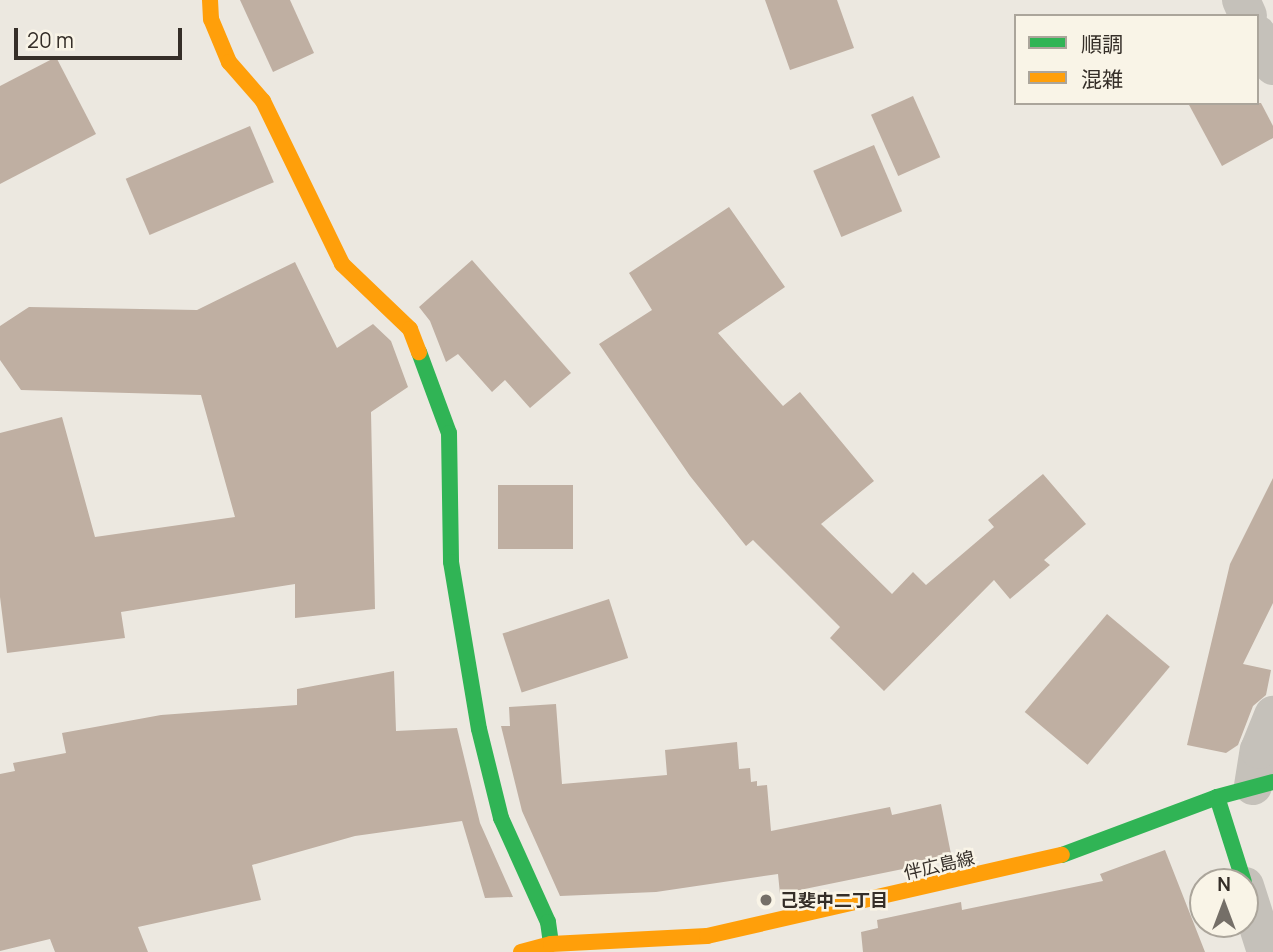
<!DOCTYPE html>
<meta charset="utf-8">
<style>
body{margin:0}
#map{position:relative;width:1273px;height:952px;overflow:hidden;background:#ece8e0;font-family:Manrope,"Noto Sans JP",sans-serif}
div>[style]{position:absolute}
[style*='--x']{left:calc(var(--x)*1px);top:calc(var(--y)*1px);width:calc(var(--w)*1px);rotate:calc(var(--a)*1deg)}
.building>*{inset:0;background:#bfafa2;transform-origin:0 0}
.street>*{height:38px;margin:-19px;padding:0 19px;transform-origin:19px;border-radius:19px;background:#c5c1ba}
.fast>*{height:16px;margin:-8px;padding:0 8px;transform-origin:8px;border-radius:8px;background:#30b455}
.slow>*{height:16px;margin:-8px;padding:0 8px;transform-origin:8px;border-radius:8px;background:#ff9f0a}
.dots>*{width:19px;height:19px;translate:-50% -50%;box-sizing:border-box;border:4px solid #f9f4e7;border-radius:50%}
span{translate:-50% -50%;white-space:nowrap;text-align:center;line-height:1.15;-webkit-text-stroke:5px #f9f4e7;paint-order:stroke}
.street-label{font-size:18px;color:#352e28}
.poi-label{font-size:18px;color:#352e28;font-weight:700}
.left{translate:0 -50%;text-align:left}
.legend{position:absolute;left:1014px;top:14px;width:245px;height:91px;box-sizing:border-box;background:#f9f4e7;border:2px solid #aba59b;margin:0;padding:9px 12px;list-style:none;font-size:21px;color:#352e28}
.legend li{display:flex;align-items:center;gap:14px;height:35px}
.legend b{width:35px;border:2px solid #aba59b}
.north{position:absolute;left:1189px;top:868px;width:70px;height:70px;box-sizing:border-box;background:#f9f4e7;border:2px solid #aba59b;border-radius:50%;rotate:0deg;font-size:19px;font-weight:700;line-height:28px;text-align:center;color:#352e28}
.north::after{content:'';display:block;margin:auto;width:24px;height:32px;background:#756f68;clip-path:polygon(50% 0,100% 100%,50% 72%,0 100%)}
.scale{position:absolute;left:14px;top:28px;width:168px;height:32px;box-sizing:border-box;border:4px solid #352e28;border-top:0;padding-left:9px;font-size:21px;line-height:24px;white-space:nowrap;color:#352e28;-webkit-text-stroke:5px #f9f4e7;paint-order:stroke}
</style>
<div id="map">
<div class="building">
<i style="clip-path:polygon(240px 0,290px 0,314px 53px,273px 72px)"></i>
<i style="clip-path:polygon(765px 0,837px 0,854px 48px,790px 70px)"></i>
<i style="clip-path:polygon(56px 57px,96px 134px,0 184px,0 86px)"></i>
<i style="left:913px;top:96px;width:67px;height:46px;rotate:66deg"></i>
<i style="clip-path:polygon(1188px 103px,1261px 103px,1273px 126px,1273px 138px,1222px 166px)"></i>
<i style="left:250px;top:126px;width:61px;height:135px;rotate:67deg"></i>
<i style="left:874px;top:145px;width:72px;height:66px;rotate:67deg"></i>
<i style="clip-path:polygon(729px 207px,785px 287px,718px 333px,783px 406px,800px 392px,874px 481px,821px 524px,892px 594px,913px 572px,926px 585px,994px 527px,988px 520px,1043px 474px,1086px 524px,1044px 560px,1050px 565px,1010px 599px,994px 580px,884px 691px,830px 638px,840px 627px,753px 540px,746px 546px,690px 476px,599px 344px,652px 310px,629px 273px)"></i>
<i style="clip-path:polygon(472px 260px,571px 373px,530px 408px,505px 380px,492px 392px,458px 354px,446px 362px,430px 321px,419px 307px)"></i>
<i style="clip-path:polygon(295px 262px,337px 348px,373px 324px,391px 341px,408px 387px,371px 412px,375px 609px,295px 618px,295px 584px,121px 612px,125px 638px,7px 653px,0 597px,0 433px,62px 417px,95px 537px,235px 517px,201px 395px,21px 390px,0 360px,0 326px,29px 307px,197px 310px)"></i>
<i style="clip-path:polygon(1273px 478px,1273px 603px,1243px 664px,1271px 670px,1266px 695px,1253px 706px,1238px 745px,1226px 753px,1187px 745px,1230px 564px)"></i>
<i style="left:498px;top:485px;width:75px;height:64px"></i>
<i style="left:609px;top:599px;width:62px;height:112px;rotate:72deg"></i>
<i style="left:1107px;top:614px;width:82px;height:128px;rotate:40deg"></i>
<i style="clip-path:polygon(394px 671px,396px 731px,457px 728px,480px 823px,513px 897px,485px 898px,462px 821px,355px 836px,252px 865px,261px 900px,138px 927px,148px 952px,55px 952px,50px 939px,0 951px,0 774px,15px 771px,13px 763px,66px 753px,62px 733px,161px 715px,297px 705px,297px 689px)"></i>
<i style="clip-path:polygon(556px 704px,562px 784px,667px 775px,665px 750px,737px 742px,739px 769px,750px 768px,751px 782px,757px 781px,757px 786px,767px 785px,771px 831px,890px 807px,892px 815px,941px 804px,952px 859px,780px 894px,778px 874px,656px 892px,560px 896px,522px 811px,501px 726px,510px 726px,509px 707px)"></i>
<i style="clip-path:polygon(1165px 850px,1205px 952px,863px 952px,861px 932px,878px 928px,877px 920px,961px 902px,962px 910px,1103px 881px,1100px 874px)"></i>
</div>
<div class="street">
<i style="--x:1241;--y:0;--w:17;--a:66"></i>
<i style="--x:1257;--y:34;--w:36;--a:63"></i>
<i style="--x:1253;--y:786;--w:36;--a:-81"></i>
<i style="--x:1259;--y:750;--w:38;--a:-68"></i>
<i style="--x:1245;--y:886;--w:69;--a:72.3"></i>
</div>
<div class="fast">
<i style="--x:419;--y:352;--w:86;--a:69.7"></i>
<i style="--x:449;--y:433;--w:129;--a:89.1"></i>
<i style="--x:451;--y:562;--w:169;--a:80.5"></i>
<i style="--x:479;--y:729;--w:92;--a:76.1"></i>
<i style="--x:501;--y:818;--w:114;--a:65.7"></i>
<i style="--x:548;--y:922;--w:22;--a:82"></i>
<i style="--x:1217;--y:797;--w:89;--a:72.4"></i>
<i style="--x:1062;--y:855;--w:165;--a:-20.5"></i>
<i style="--x:1217;--y:797;--w:58;--a:-15"></i>
</div>
<div class="slow">
<i style="--x:210;--y:0;--w:19;--a:87"></i>
<i style="--x:211;--y:19;--w:47;--a:67.3"></i>
<i style="--x:229;--y:62;--w:52;--a:48.9"></i>
<i style="--x:263;--y:101;--w:181;--a:64.1"></i>
<i style="--x:342;--y:264;--w:94;--a:43.7"></i>
<i style="--x:410;--y:329;--w:25;--a:69"></i>
<i style="--x:521;--y:952;--w:31;--a:-15"></i>
<i style="--x:551;--y:944;--w:156;--a:-2.9"></i>
<i style="--x:707;--y:936;--w:364;--a:-12.9"></i>
</div>
<div class="dots">
<i style="left:766px;top:900px;background:#756f68"></i>
</div>
<div class="street-label">
<span style="left:939px;top:865px;rotate:-13deg">伴広島線</span>
</div>
<div class="poi-label">
<span class="left" style="left:780px;top:900px">己斐中二丁目</span>
</div>
<ul class="legend">
<li><b style="height:9px;background:#30b455"></b>順調</li>
<li><b style="height:9px;background:#ff9f0a"></b>混雑</li>
</ul>
<div class="north">N</div>
<div class="scale">20 m</div>
</div>
